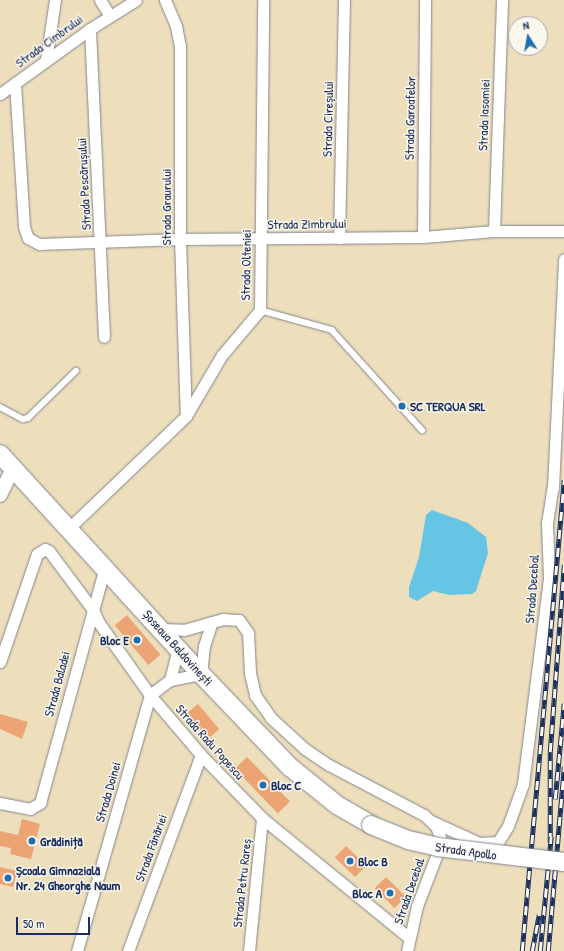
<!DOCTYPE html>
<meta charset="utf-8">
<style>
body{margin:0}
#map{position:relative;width:564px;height:951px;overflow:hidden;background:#eddebc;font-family:"Patrick Hand",sans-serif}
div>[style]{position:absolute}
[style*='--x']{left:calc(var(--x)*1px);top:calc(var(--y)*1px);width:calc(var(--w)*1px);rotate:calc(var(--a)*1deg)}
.water>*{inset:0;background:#66c5e4}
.building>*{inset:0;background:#eca475;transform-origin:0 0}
.roads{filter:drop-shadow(0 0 1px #84868d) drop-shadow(0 0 1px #84868d)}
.service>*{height:5.5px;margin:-2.75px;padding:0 2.75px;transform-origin:2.75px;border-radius:2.75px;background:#fff}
.minor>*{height:11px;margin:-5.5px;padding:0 5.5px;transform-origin:5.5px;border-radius:5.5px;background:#fff}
.tertiary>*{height:14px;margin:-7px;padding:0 7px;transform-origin:7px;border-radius:7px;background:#fff}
.primary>*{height:18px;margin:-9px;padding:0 9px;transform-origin:9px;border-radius:9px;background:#fff}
.rail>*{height:4.5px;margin-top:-2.25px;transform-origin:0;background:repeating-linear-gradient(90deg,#fbf7ec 0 9px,#1b2f5e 0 18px);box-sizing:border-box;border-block:1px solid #1b2f5e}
.bridges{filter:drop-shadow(0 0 1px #84868d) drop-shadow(0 0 1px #84868d)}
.primary-bridge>*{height:18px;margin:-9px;padding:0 9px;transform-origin:9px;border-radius:9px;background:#fff}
.dots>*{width:11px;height:11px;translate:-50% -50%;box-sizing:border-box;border:2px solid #fbf7ec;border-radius:50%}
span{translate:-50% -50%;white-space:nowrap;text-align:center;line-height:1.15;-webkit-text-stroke:3px #fbf7ec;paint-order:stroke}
.street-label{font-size:13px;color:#1b2f5e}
.poi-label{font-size:13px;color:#1b2f5e;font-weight:700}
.left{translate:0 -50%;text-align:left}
.right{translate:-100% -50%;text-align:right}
.north{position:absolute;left:508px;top:16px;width:40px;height:40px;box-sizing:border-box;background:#fbf7ec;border:1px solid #a1a7b3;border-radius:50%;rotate:349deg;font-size:11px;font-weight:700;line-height:16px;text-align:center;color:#1b2f5e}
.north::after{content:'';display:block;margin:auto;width:14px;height:18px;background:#1f6fb2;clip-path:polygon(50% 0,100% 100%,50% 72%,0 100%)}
.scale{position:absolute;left:16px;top:917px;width:74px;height:18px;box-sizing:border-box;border:2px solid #1b2f5e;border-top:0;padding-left:5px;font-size:12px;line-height:14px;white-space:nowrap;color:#1b2f5e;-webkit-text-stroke:3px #fbf7ec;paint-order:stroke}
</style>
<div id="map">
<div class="water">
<i style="clip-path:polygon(432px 510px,468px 523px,486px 537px,488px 553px,476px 591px,472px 594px,449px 595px,433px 591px,417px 601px,409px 597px,409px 587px,419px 557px,426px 515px)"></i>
</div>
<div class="building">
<i style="left:127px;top:615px;width:52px;height:16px;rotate:50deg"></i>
<i style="left:198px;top:704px;width:33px;height:16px;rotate:50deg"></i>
<i style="clip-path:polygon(0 714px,28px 722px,22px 739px,0 729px)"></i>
<i style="left:247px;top:757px;width:62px;height:17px;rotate:46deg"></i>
<i style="clip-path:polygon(22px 819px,40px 824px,31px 859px,10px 854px,11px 848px,0 846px,0 831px,18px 835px)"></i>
<i style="left:346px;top:846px;width:28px;height:16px;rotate:44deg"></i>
<i style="clip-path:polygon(0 867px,17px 871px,13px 887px,0 884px)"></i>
<i style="left:386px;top:877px;width:28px;height:16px;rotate:45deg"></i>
</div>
<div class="roads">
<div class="service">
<i style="--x:260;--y:310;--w:75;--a:15.5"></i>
<i style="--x:332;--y:330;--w:135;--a:48"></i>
<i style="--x:0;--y:407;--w:26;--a:28"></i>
<i style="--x:23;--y:419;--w:5;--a:-11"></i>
<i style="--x:28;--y:418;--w:67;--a:-44.4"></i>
</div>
<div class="minor">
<i style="--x:100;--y:0;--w:19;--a:58"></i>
<i style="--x:165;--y:0;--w:28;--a:67"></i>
<i style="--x:176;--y:26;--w:20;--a:79"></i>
<i style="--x:180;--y:46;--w:193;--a:90"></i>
<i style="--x:180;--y:239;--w:177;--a:88.1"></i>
<i style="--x:90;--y:29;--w:308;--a:87.4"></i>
<i style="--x:46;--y:60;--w:61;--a:-81.5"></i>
<i style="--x:15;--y:83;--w:144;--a:86.4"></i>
<i style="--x:24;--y:227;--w:12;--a:70"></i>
<i style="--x:28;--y:238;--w:13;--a:29"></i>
<i style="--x:39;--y:244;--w:141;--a:-2"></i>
<i style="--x:180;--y:239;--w:243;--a:-0.5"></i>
<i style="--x:423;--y:237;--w:71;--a:-4.8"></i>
<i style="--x:494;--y:231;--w:70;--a:0"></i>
<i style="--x:0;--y:94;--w:111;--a:-35.8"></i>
<i style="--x:90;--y:29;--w:54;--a:-32.2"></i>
<i style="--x:494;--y:231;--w:231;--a:-88"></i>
<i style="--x:423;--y:237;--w:237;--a:-89.5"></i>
<i style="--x:339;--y:238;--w:238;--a:-88.8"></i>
<i style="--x:69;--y:528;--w:162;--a:-43.7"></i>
<i style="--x:186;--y:416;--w:71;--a:-59.5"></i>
<i style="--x:222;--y:355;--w:59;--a:-49.8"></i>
<i style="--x:260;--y:310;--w:310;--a:-89.4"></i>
<i style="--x:161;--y:629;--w:23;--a:2"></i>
<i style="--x:184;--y:630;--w:41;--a:-15.8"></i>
<i style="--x:223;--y:619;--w:16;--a:4"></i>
<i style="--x:239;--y:620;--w:16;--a:55"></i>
<i style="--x:248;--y:633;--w:40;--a:87.1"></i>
<i style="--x:250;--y:673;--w:23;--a:77"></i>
<i style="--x:255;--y:695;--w:28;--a:55"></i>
<i style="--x:271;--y:718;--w:46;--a:42.4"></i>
<i style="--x:305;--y:749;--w:29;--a:34"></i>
<i style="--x:329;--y:765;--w:107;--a:27.8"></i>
<i style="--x:424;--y:815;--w:16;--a:43"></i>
<i style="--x:436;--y:826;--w:12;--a:70"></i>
<i style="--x:440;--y:837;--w:9;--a:90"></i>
<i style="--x:440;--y:846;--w:64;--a:111"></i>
<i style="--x:417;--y:906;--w:46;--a:102.5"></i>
<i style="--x:0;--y:662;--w:114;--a:-71.1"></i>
<i style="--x:37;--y:554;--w:9;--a:-32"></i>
<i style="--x:45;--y:549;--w:4;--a:27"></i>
<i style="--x:49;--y:551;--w:74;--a:53.3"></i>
<i style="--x:93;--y:610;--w:14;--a:65"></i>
<i style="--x:99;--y:623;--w:88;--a:54.7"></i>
<i style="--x:150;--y:695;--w:79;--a:49.6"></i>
<i style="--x:201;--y:755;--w:88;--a:45.9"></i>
<i style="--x:262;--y:818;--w:188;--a:39.2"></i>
<i style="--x:170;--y:680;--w:33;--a:-76"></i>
<i style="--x:0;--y:803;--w:31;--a:11"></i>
<i style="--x:30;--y:809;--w:12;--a:-31"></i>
<i style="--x:40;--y:803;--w:245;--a:-74.6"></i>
<i style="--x:431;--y:821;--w:53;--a:24.6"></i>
<i style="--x:479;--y:843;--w:19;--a:-3"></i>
<i style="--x:498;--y:842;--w:19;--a:-58"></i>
<i style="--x:508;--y:826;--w:45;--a:-70.3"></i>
<i style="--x:523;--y:784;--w:209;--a:-82.8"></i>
<i style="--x:549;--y:577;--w:54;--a:-92.1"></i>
<i style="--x:547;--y:523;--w:36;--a:-81"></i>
<i style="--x:553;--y:487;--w:228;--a:-87.2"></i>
<i style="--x:77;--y:951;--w:266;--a:-74.1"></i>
<i style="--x:150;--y:695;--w:25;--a:-37"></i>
<i style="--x:170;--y:680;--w:32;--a:-11"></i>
<i style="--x:201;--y:674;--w:28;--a:-84"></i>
<i style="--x:204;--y:646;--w:25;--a:-72"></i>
<i style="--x:128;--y:951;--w:209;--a:-69.6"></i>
<i style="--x:249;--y:951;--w:134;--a:-84.4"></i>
</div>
<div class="tertiary">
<i style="--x:0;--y:495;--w:30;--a:-64"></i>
</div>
<div class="primary">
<i style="--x:0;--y:454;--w:298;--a:47.6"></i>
<i style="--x:201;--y:674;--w:129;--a:46.3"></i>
<i style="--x:290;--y:767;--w:60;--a:39"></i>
<i style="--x:337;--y:805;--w:39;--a:30"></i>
</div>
</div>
<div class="rail">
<i style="--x:555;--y:799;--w:96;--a:-84.6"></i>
<i style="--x:550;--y:842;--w:90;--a:-90"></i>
<i style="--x:550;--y:752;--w:188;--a:-85.7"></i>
<i style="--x:522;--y:951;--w:473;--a:-84.9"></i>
<i style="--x:532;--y:951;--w:37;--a:-79"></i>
<i style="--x:540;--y:951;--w:115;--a:-84.5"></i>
<i style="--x:548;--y:951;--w:185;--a:-85"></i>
</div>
<div class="bridges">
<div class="primary-bridge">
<i style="--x:371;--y:825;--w:40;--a:22"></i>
<i style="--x:408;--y:840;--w:31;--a:13"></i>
<i style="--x:438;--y:847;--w:127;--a:6.8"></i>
</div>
</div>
<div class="dots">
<i style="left:402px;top:406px;background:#1f6fb2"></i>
<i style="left:137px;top:640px;background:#1f6fb2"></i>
<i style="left:263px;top:785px;background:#1f6fb2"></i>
<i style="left:32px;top:841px;background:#1f6fb2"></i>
<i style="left:350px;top:861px;background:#1f6fb2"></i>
<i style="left:8px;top:878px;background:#1f6fb2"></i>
<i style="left:390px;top:893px;background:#1f6fb2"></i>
</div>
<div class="street-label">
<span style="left:49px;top:41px;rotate:-36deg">Strada Cimbrului</span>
<span style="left:484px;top:115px;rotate:-88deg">Strada Iasomiei</span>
<span style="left:410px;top:118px;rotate:-89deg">Strada Garoafelor</span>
<span style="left:328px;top:119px;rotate:-89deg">Strada Cireșului</span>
<span style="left:84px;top:184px;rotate:-93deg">Strada Pescărușului</span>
<span style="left:166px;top:207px;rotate:-90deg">Strada Graurului</span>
<span style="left:307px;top:224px;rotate:-1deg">Strada Zimbrului</span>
<span style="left:246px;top:265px;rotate:-89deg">Strada Olteniei</span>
<span style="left:532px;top:589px;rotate:-86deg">Strada Decebal</span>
<span style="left:178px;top:648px;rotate:48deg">Șoseaua Baldovinești</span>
<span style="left:57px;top:684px;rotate:-75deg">Strada Baladei</span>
<span style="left:210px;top:742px;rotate:48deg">Strada Radu Popescu</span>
<span style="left:108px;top:792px;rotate:-74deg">Strada Doinei</span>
<span style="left:151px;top:848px;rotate:-70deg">Strada Fânăriei</span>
<span style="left:466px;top:851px;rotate:8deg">Strada Apollo</span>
<span style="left:242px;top:883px;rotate:-84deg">Strada Petru Rareș</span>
<span style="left:409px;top:891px;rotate:-71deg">Strada Decebal</span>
</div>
<div class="poi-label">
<span class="left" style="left:410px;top:406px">SC TERQUA SRL</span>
<span class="right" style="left:129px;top:640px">Bloc E</span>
<span class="left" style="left:271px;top:785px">Bloc C</span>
<span class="left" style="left:40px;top:841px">Grădiniță</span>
<span class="left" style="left:358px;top:861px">Bloc B</span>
<span class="left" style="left:16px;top:878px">Școala Gimnazială<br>Nr. 24 Gheorghe Naum</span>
<span class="right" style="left:382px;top:893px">Bloc A</span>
</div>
<div class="north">N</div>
<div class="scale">50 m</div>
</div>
